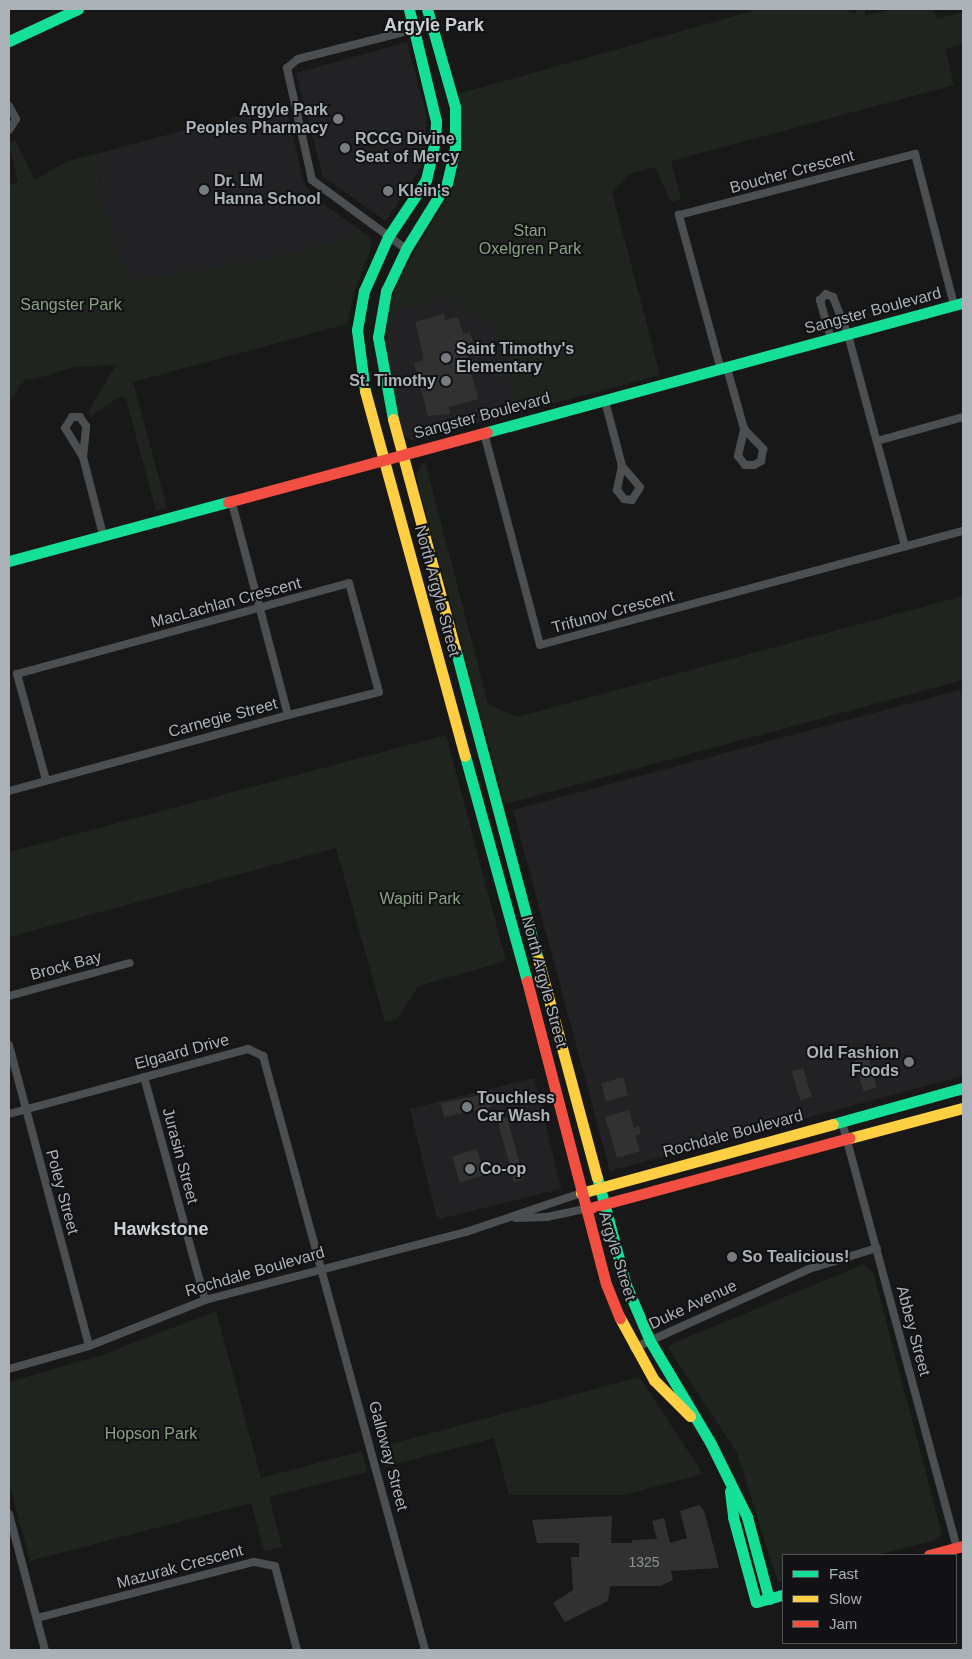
<!DOCTYPE html>
<style>
body{margin:0}
#map{position:relative;width:972px;height:1659px;overflow:hidden;background:#181818;font-family:Helvetica,sans-serif}
div>[style]{position:absolute}
[style*='--x']{left:calc(var(--x)*1px);top:calc(var(--y)*1px);width:calc(var(--w)*1px);rotate:calc(var(--a)*1deg)}
.built>*{inset:0;background:#222224;transform-origin:0 0}
.green>*{inset:0;background:#1f251e}
.building>*{inset:0;background:#313132;transform-origin:0 0}
.street>*{height:8px;margin:-4px;padding:0 4px;transform-origin:4px;border-radius:4px;background:#4c4f51}
.fast>*{height:11px;margin:-5.5px;padding:0 5.5px;transform-origin:5.5px;border-radius:5.5px;background:#16e098}
.slow>*{height:11px;margin:-5.5px;padding:0 5.5px;transform-origin:5.5px;border-radius:5.5px;background:#ffcf43}
.jam>*{height:11px;margin:-5.5px;padding:0 5.5px;transform-origin:5.5px;border-radius:5.5px;background:#f24e42}
.dots>*{width:14px;height:14px;translate:-50% -50%;box-sizing:border-box;border:2px solid #121214;border-radius:50%}
span{translate:-50% -50%;white-space:nowrap;text-align:center;line-height:1.15;-webkit-text-stroke:4px #121214;paint-order:stroke}
.number-label{font-size:14px;color:#8c9296}
.number-label span{-webkit-text-stroke-width:0}
.poi-label{font-size:16px;color:#aab2b8;font-weight:700}
.right{translate:-100% -50%;text-align:right}
.left{translate:0 -50%;text-align:left}
.street-label{font-size:16px;color:#aab2b8}
.park-label{font-size:16px;color:#88a282}
.neighbourhood-label{font-size:18px;color:#cbd0d4;font-weight:700}
.frame{position:absolute;inset:0;border:10px solid #aab2b8;pointer-events:none}
.legend{position:absolute;left:782px;top:1554px;width:175px;height:90px;box-sizing:border-box;background:#121214;border:1px solid #4f5256;margin:0;padding:6px 9px;list-style:none;font-size:15px;color:#aab2b8}
.legend li{display:flex;align-items:center;gap:10px;height:25px}
.legend b{width:25px;border:1px solid #4f5256}
</style>
<div id="map">
<div class="built">
<i style="clip-path:polygon(407px 42px,427px 117px,424px 163px,386px 221px,323px 177px,296px 73px)"></i>
<i style="clip-path:polygon(285px 103px,304px 182px,313px 197px,362px 231px,356px 236px,274px 258px,129px 281px,99px 198px,100px 153px)"></i>
<i style="clip-path:polygon(448px 296px,498px 330px,520px 412px,414px 441px,404px 436px,386px 369px,388px 313px)"></i>
<i style="clip-path:polygon(963px 689px,963px 1076px,610px 1171px,513px 810px)"></i>
<i style="left:534px;top:1078px;width:114px;height:128px;rotate:76deg"></i>
</div>
<div class="green">
<i style="clip-path:polygon(760px 9px,846px 9px,856px 15px,856px 9px,865px 9px,865px 16px,893px 9px,934px 9px,937px 19px,963px 12px,963px 44px,945px 49px,954px 85px,671px 161px,681px 199px,671px 202px,655px 167px,630px 174px,612px 192px,660px 375px,520px 412px,498px 330px,448px 296px,388px 313px,399px 279px,453px 187px,462px 150px,458px 94px)"></i>
<i style="clip-path:polygon(15px 140px,35px 180px,67px 161px,100px 153px,99px 198px,129px 281px,274px 258px,356px 236px,362px 231px,371px 238px,371px 249px,355px 290px,347px 324px,133px 382px,167px 508px,156px 511px,126px 399px,121px 396px,91px 416px,88px 412px,116px 365px,74px 367px,32px 380px,26px 378px,9px 402px,9px 186px,18px 182px,9px 144px)"></i>
<i style="clip-path:polygon(425px 461px,488px 704px,517px 717px,963px 596px,963px 680px,505px 804px,416px 475px)"></i>
<i style="clip-path:polygon(446px 735px,506px 961px,418px 986px,397px 1019px,385px 1022px,336px 848px,9px 937px,9px 852px)"></i>
<i style="clip-path:polygon(864px 1264px,873px 1272px,942px 1534px,935px 1540px,877px 1555px,783px 1555px,783px 1581px,778px 1582px,737px 1453px,667px 1346px)"></i>
<i style="clip-path:polygon(216px 1311px,261px 1478px,362px 1451px,367px 1472px,269px 1497px,282px 1547px,264px 1551px,251px 1503px,30px 1561px,9px 1482px,9px 1382px,102px 1355px)"></i>
<i style="clip-path:polygon(639px 1377px,703px 1474px,624px 1495px,509px 1495px,494px 1438px,385px 1467px,380px 1447px)"></i>
</div>
<div class="building">
<i style="clip-path:polygon(444px 314px,445px 320px,458px 317px,463px 334px,470px 332px,473px 342px,464px 344px,478px 399px,449px 407px,450px 414px,428px 416px,414px 363px,422px 361px,423px 355px,415px 322px)"></i>
<i style="left:868px;top:1057px;width:32px;height:14px;rotate:74deg"></i>
<i style="left:803px;top:1068px;width:30px;height:12px;rotate:73deg"></i>
<i style="left:623px;top:1077px;width:19px;height:23px;rotate:74deg"></i>
<i style="left:489px;top:1093px;width:14px;height:49px;rotate:78deg"></i>
<i style="clip-path:polygon(629px 1110px,634px 1128px,639px 1126px,641px 1134px,635px 1135px,640px 1151px,617px 1158px,605px 1117px)"></i>
<i style="left:507px;top:1117px;width:65px;height:10px;rotate:75deg"></i>
<i style="left:477px;top:1149px;width:27px;height:26px;rotate:73deg"></i>
<i style="clip-path:polygon(699px 1505px,704px 1510px,719px 1568px,671px 1571px,673px 1580px,660px 1586px,610px 1586px,608px 1601px,565px 1622px,553px 1603px,573px 1590px,571px 1557px,579px 1557px,579px 1543px,537px 1543px,532px 1520px,612px 1516px,611px 1543px,632px 1543px,632px 1540px,657px 1539px,652px 1521px,664px 1518px,670px 1543px,687px 1538px,680px 1511px)"></i>
</div>
<div class="street">
<i style="--x:9;--y:106;--w:15;--a:62"></i>
<i style="--x:16;--y:119;--w:13;--a:122"></i>
<i style="--x:406;--y:249;--w:117;--a:-143.7"></i>
<i style="--x:312;--y:180;--w:115;--a:-102.6"></i>
<i style="--x:287;--y:68;--w:14;--a:-39"></i>
<i style="--x:298;--y:59;--w:137;--a:-14.3"></i>
<i style="--x:831;--y:339;--w:41;--a:-105.8"></i>
<i style="--x:820;--y:300;--w:8;--a:-45"></i>
<i style="--x:826;--y:294;--w:8;--a:23"></i>
<i style="--x:833;--y:297;--w:41;--a:68.5"></i>
<i style="--x:848;--y:335;--w:219;--a:74.9"></i>
<i style="--x:727;--y:368;--w:63;--a:74.4"></i>
<i style="--x:744;--y:429;--w:28;--a:46"></i>
<i style="--x:763;--y:449;--w:12;--a:99"></i>
<i style="--x:761;--y:461;--w:8;--a:150"></i>
<i style="--x:754;--y:465;--w:9;--a:180"></i>
<i style="--x:745;--y:465;--w:11;--a:-128"></i>
<i style="--x:738;--y:456;--w:28;--a:-77"></i>
<i style="--x:721;--y:370;--w:161;--a:-105.2"></i>
<i style="--x:679;--y:215;--w:244;--a:-14.5"></i>
<i style="--x:915;--y:154;--w:156;--a:75.5"></i>
<i style="--x:605;--y:401;--w:67;--a:75.3"></i>
<i style="--x:622;--y:466;--w:25;--a:102"></i>
<i style="--x:617;--y:490;--w:11;--a:52"></i>
<i style="--x:624;--y:499;--w:8;--a:7"></i>
<i style="--x:632;--y:500;--w:15;--a:-58"></i>
<i style="--x:640;--y:487;--w:28;--a:-131"></i>
<i style="--x:484;--y:433;--w:219;--a:75.2"></i>
<i style="--x:540;--y:645;--w:438;--a:-15.1"></i>
<i style="--x:877;--y:441;--w:89;--a:-15.6"></i>
<i style="--x:83;--y:457;--w:31;--a:-84"></i>
<i style="--x:86;--y:426;--w:11;--a:-124"></i>
<i style="--x:80;--y:417;--w:8;--a:180"></i>
<i style="--x:72;--y:417;--w:13;--a:122"></i>
<i style="--x:65;--y:428;--w:34;--a:58"></i>
<i style="--x:83;--y:457;--w:81;--a:75.6"></i>
<i style="--x:46;--y:780;--w:110;--a:-105.3"></i>
<i style="--x:17;--y:674;--w:344;--a:-15.3"></i>
<i style="--x:349;--y:583;--w:113;--a:74.6"></i>
<i style="--x:379;--y:692;--w:94;--a:165.8"></i>
<i style="--x:9;--y:791;--w:289;--a:-15.2"></i>
<i style="--x:288;--y:715;--w:222;--a:-104.8"></i>
<i style="--x:9;--y:996;--w:125;--a:-15.3"></i>
<i style="--x:9;--y:1045;--w:311;--a:75.1"></i>
<i style="--x:144;--y:1077;--w:231;--a:74.7"></i>
<i style="--x:9;--y:1114;--w:248;--a:-15.2"></i>
<i style="--x:248;--y:1049;--w:17;--a:25"></i>
<i style="--x:263;--y:1056;--w:616;--a:74.74"></i>
<i style="--x:842;--y:1122;--w:441;--a:74.9"></i>
<i style="--x:516;--y:1218;--w:31;--a:-2"></i>
<i style="--x:547;--y:1217;--w:40;--a:-12"></i>
<i style="--x:634;--y:1348;--w:192;--a:-24.3"></i>
<i style="--x:809;--y:1269;--w:71;--a:-17.2"></i>
<i style="--x:9;--y:1369;--w:83;--a:-16"></i>
<i style="--x:89;--y:1346;--w:125;--a:-21.6"></i>
<i style="--x:205;--y:1300;--w:270;--a:-14.6"></i>
<i style="--x:466;--y:1232;--w:121;--a:-18.7"></i>
<i style="--x:9;--y:1514;--w:141;--a:75.2"></i>
<i style="--x:37;--y:1618;--w:224;--a:-14.5"></i>
<i style="--x:254;--y:1562;--w:21;--a:11"></i>
<i style="--x:275;--y:1566;--w:87;--a:75.3"></i>
</div>
<div class="fast">
<i style="--x:9;--y:41;--w:76;--a:-24.9"></i>
<i style="--x:365;--y:391;--w:62;--a:-97.5"></i>
<i style="--x:357;--y:330;--w:40;--a:-80"></i>
<i style="--x:364;--y:291;--w:59;--a:-66"></i>
<i style="--x:388;--y:237;--w:69;--a:-56.3"></i>
<i style="--x:426;--y:180;--w:39;--a:-77"></i>
<i style="--x:435;--y:142;--w:21;--a:-87"></i>
<i style="--x:436;--y:121;--w:115;--a:-103.6"></i>
<i style="--x:393;--y:419;--w:83;--a:-100.4"></i>
<i style="--x:378;--y:337;--w:47;--a:-80.1"></i>
<i style="--x:386;--y:291;--w:47;--a:-64.5"></i>
<i style="--x:406;--y:249;--w:78;--a:-58.2"></i>
<i style="--x:447;--y:183;--w:36;--a:-77"></i>
<i style="--x:455;--y:148;--w:41;--a:-90"></i>
<i style="--x:455;--y:107;--w:102;--a:-105.9"></i>
<i style="--x:487;--y:432;--w:493;--a:-15.2"></i>
<i style="--x:9;--y:561;--w:227;--a:-15.1"></i>
<i style="--x:455;--y:648;--w:322;--a:75.1"></i>
<i style="--x:465;--y:756;--w:233;--a:74.6"></i>
<i style="--x:833;--y:1124;--w:135;--a:-15.5"></i>
<i style="--x:597;--y:1177;--w:112;--a:75"></i>
<i style="--x:626;--y:1285;--w:61;--a:66.8"></i>
<i style="--x:650;--y:1341;--w:117;--a:59.3"></i>
<i style="--x:710;--y:1442;--w:84;--a:63.7"></i>
<i style="--x:747;--y:1517;--w:85;--a:75"></i>
<i style="--x:730;--y:1491;--w:26;--a:83"></i>
<i style="--x:733;--y:1517;--w:88;--a:74.9"></i>
<i style="--x:756;--y:1602;--w:28;--a:-15"></i>
</div>
<div class="slow">
<i style="--x:365;--y:391;--w:378;--a:74.7"></i>
<i style="--x:393;--y:419;--w:237;--a:74.9"></i>
<i style="--x:538;--y:959;--w:226;--a:74.9"></i>
<i style="--x:850;--y:1138;--w:117;--a:-14.9"></i>
<i style="--x:581;--y:1193;--w:261;--a:-15.3"></i>
<i style="--x:620;--y:1318;--w:71;--a:61.3"></i>
<i style="--x:654;--y:1380;--w:51;--a:45"></i>
</div>
<div class="jam">
<i style="--x:228;--y:502;--w:268;--a:-15.1"></i>
<i style="--x:527;--y:981;--w:313;--a:75.4"></i>
<i style="--x:606;--y:1284;--w:37;--a:68"></i>
<i style="--x:586;--y:1209;--w:273;--a:-15.1"></i>
<i style="--x:929;--y:1555;--w:35;--a:-15"></i>
</div>
<div class="dots">
<i style="left:338px;top:119px;background:#777c80"></i>
<i style="left:345px;top:148px;background:#777c80"></i>
<i style="left:204px;top:190px;background:#777c80"></i>
<i style="left:388px;top:191px;background:#777c80"></i>
<i style="left:446px;top:358px;background:#777c80"></i>
<i style="left:446px;top:381px;background:#777c80"></i>
<i style="left:909px;top:1062px;background:#777c80"></i>
<i style="left:467px;top:1107px;background:#777c80"></i>
<i style="left:470px;top:1169px;background:#777c80"></i>
<i style="left:732px;top:1257px;background:#777c80"></i>
</div>
<div class="number-label">
<span style="left:644px;top:1562px">1325</span>
</div>
<div class="poi-label">
<span class="right" style="left:328px;top:119px">Argyle Park<br>Peoples Pharmacy</span>
<span class="left" style="left:355px;top:148px">RCCG Divine<br>Seat of Mercy</span>
<span class="left" style="left:214px;top:190px">Dr. LM<br>Hanna School</span>
<span class="left" style="left:398px;top:191px">Klein's</span>
<span class="left" style="left:456px;top:358px">Saint Timothy's<br>Elementary</span>
<span class="right" style="left:436px;top:381px">St. Timothy</span>
<span class="right" style="left:899px;top:1062px">Old Fashion<br>Foods</span>
<span class="left" style="left:477px;top:1107px">Touchless<br>Car Wash</span>
<span class="left" style="left:480px;top:1169px">Co-op</span>
<span class="left" style="left:742px;top:1257px">So Tealicious!</span>
</div>
<div class="street-label">
<span style="left:792px;top:172px;rotate:-15deg">Boucher Crescent</span>
<span style="left:873px;top:311px;rotate:-15deg">Sangster Boulevard</span>
<span style="left:482px;top:416px;rotate:-15deg">Sangster Boulevard</span>
<span style="left:437px;top:591px;rotate:75deg">North Argyle Street</span>
<span style="left:226px;top:603px;rotate:-15deg">MacLachlan Crescent</span>
<span style="left:613px;top:612px;rotate:-15deg">Trifunov Crescent</span>
<span style="left:223px;top:718px;rotate:-15deg">Carnegie Street</span>
<span style="left:66px;top:966px;rotate:-15deg">Brock Bay</span>
<span style="left:544px;top:982px;rotate:75deg">North Argyle Street</span>
<span style="left:182px;top:1052px;rotate:-15deg">Elgaard Drive</span>
<span style="left:733px;top:1134px;rotate:-15deg">Rochdale Boulevard</span>
<span style="left:180px;top:1156px;rotate:75deg">Jurasin Street</span>
<span style="left:62px;top:1192px;rotate:75deg">Poley Street</span>
<span style="left:617px;top:1256px;rotate:73deg">Argyle Street</span>
<span style="left:255px;top:1272px;rotate:-16deg">Rochdale Boulevard</span>
<span style="left:693px;top:1305px;rotate:-25deg">Duke Avenue</span>
<span style="left:913px;top:1331px;rotate:75deg">Abbey Street</span>
<span style="left:388px;top:1456px;rotate:75deg">Galloway Street</span>
<span style="left:180px;top:1567px;rotate:-15deg">Mazurak Crescent</span>
</div>
<div class="park-label">
<span style="left:530px;top:240px">Stan<br>Oxelgren Park</span>
<span style="left:71px;top:305px">Sangster Park</span>
<span style="left:420px;top:899px">Wapiti Park</span>
<span style="left:151px;top:1434px">Hopson Park</span>
</div>
<div class="neighbourhood-label">
<span style="left:434px;top:25px">Argyle Park</span>
<span style="left:161px;top:1229px">Hawkstone</span>
</div>
<div class="frame"></div>
<ul class="legend">
<li><b style="height:6px;background:#16e098"></b>Fast</li>
<li><b style="height:6px;background:#ffcf43"></b>Slow</li>
<li><b style="height:6px;background:#f24e42"></b>Jam</li>
</ul>
</div>
